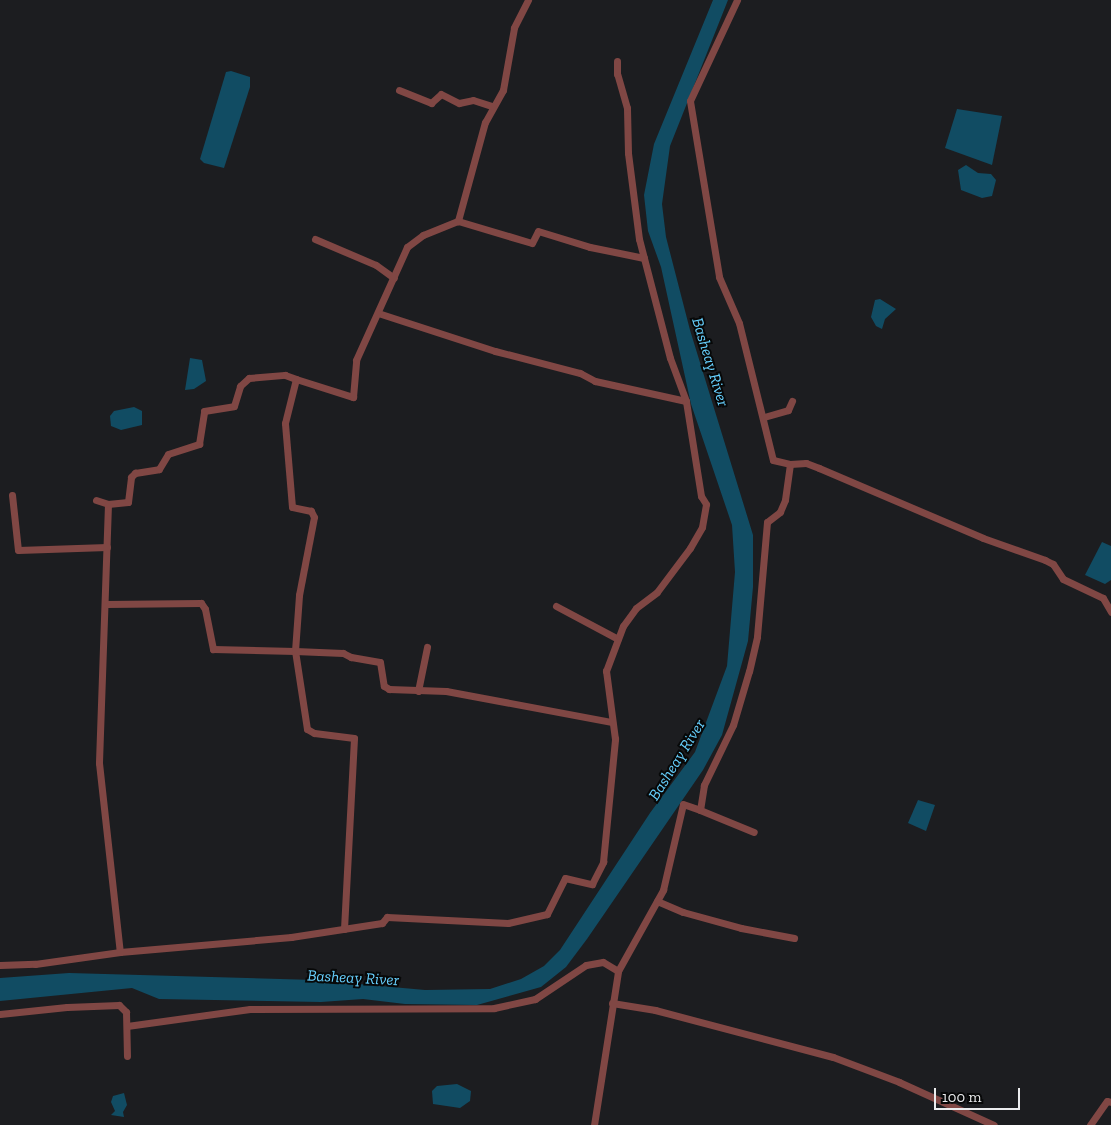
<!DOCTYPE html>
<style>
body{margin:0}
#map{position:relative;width:1111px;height:1125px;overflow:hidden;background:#1c1d20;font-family:"Zilla Slab",serif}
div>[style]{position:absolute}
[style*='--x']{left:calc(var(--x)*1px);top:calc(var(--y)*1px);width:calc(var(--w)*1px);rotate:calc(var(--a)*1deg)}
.water>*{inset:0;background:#114c63}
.minor>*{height:7px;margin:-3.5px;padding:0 3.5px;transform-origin:3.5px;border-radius:3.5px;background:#804744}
span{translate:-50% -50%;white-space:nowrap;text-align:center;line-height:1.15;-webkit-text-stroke:4px #070808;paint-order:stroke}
.water-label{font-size:16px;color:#67d0fe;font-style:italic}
.scale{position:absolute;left:934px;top:1088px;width:86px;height:22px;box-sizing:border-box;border:2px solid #ebecee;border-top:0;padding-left:6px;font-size:15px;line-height:18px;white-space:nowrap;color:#ebecee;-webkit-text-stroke:4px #070808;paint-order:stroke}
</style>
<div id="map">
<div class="water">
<i style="clip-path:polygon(713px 0,728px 0,670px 146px,662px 204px,666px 237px,690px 330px,753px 535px,753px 587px,748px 641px,722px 735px,703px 770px,587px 939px,566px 967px,541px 987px,477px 1005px,405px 1004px,363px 999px,321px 1002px,159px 999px,132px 988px,0 1001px,0 978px,69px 973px,315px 980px,425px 990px,490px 989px,521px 979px,544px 966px,560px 950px,650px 813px,695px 752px,727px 666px,735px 572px,732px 525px,691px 404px,661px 267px,648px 231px,644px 195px,654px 144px)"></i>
<i style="clip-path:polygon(231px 71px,250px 77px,250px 87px,224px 168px,204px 163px,200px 159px,226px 72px)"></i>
<i style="clip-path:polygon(957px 109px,1002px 116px,992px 165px,945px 148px)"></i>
<i style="clip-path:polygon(966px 165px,978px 173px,991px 174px,996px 180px,992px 196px,982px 198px,961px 190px,958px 170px)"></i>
<i style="clip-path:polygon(880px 299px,896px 309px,885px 319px,882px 329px,876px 326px,871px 317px,875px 300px)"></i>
<i style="clip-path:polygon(190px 358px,202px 360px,206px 381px,194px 389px,185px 390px)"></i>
<i style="clip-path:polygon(134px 407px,142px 411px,142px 425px,121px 430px,111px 426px,110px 416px,114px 411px)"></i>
<i style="clip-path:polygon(1102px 542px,1111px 546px,1111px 580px,1105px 584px,1085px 575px)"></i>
<i style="clip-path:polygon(918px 800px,935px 805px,926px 831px,908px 823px)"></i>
<i style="clip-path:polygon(457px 1084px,471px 1091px,470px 1101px,460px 1108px,433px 1104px,432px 1091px,437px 1086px)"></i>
<i style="clip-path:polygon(124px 1093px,127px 1105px,123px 1112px,124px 1117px,111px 1115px,115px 1111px,111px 1102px,113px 1096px)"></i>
</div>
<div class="minor">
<i style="--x:528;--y:0;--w:31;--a:117"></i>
<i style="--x:514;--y:28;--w:63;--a:100.1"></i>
<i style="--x:503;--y:90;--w:37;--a:119"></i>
<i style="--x:485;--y:122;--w:103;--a:105.3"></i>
<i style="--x:458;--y:221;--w:77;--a:16.6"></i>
<i style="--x:532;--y:243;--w:13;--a:-63"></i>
<i style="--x:538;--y:231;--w:54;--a:17.1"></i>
<i style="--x:590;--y:247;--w:55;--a:11.5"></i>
<i style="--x:737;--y:0;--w:111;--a:115"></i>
<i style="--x:690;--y:101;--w:178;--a:80.6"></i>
<i style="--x:719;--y:277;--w:50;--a:66.5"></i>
<i style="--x:739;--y:323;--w:141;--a:76.1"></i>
<i style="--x:773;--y:460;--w:17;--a:13"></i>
<i style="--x:790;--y:464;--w:36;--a:98"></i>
<i style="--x:785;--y:500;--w:13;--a:113"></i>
<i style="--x:780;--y:512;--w:16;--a:142"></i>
<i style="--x:767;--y:522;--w:115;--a:95"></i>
<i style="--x:757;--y:637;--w:35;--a:103"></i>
<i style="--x:749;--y:671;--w:56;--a:106.5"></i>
<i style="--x:733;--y:725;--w:67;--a:115.8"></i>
<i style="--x:704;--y:785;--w:25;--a:99"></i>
<i style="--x:700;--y:810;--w:58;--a:22.2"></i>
<i style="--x:399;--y:90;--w:35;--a:22"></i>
<i style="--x:431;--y:103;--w:13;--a:-42"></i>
<i style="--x:441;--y:94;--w:20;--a:27"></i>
<i style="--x:459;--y:103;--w:14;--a:-12"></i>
<i style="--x:473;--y:100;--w:20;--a:18"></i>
<i style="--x:315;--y:239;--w:66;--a:23.1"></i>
<i style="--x:376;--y:265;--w:22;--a:36"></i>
<i style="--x:378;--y:313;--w:123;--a:18"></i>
<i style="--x:495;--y:351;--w:88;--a:14.5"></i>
<i style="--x:580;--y:373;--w:17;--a:28"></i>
<i style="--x:595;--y:381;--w:93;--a:12.4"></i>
<i style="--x:764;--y:417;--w:25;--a:-16"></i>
<i style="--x:788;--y:410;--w:10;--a:-66"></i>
<i style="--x:790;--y:464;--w:16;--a:-4"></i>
<i style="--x:806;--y:463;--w:14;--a:21"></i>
<i style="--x:819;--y:468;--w:178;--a:23.1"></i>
<i style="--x:983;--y:538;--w:66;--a:19.5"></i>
<i style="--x:1045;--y:560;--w:9;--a:27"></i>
<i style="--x:1053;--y:564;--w:18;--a:56"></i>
<i style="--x:1063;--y:579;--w:44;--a:25.4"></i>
<i style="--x:1103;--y:598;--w:16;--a:60"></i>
<i style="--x:12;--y:495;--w:55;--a:83.8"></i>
<i style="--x:18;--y:550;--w:89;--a:-1.9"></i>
<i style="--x:96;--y:500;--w:13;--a:18"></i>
<i style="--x:108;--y:504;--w:259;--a:92"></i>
<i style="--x:99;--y:763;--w:190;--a:83.7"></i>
<i style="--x:108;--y:504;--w:20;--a:-6"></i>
<i style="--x:128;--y:502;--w:25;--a:-83"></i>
<i style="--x:131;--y:477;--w:6;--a:-45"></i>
<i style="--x:135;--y:473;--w:24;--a:-9"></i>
<i style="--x:159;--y:469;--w:17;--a:-59"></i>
<i style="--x:168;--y:454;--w:33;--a:-18"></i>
<i style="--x:199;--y:444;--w:33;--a:-81"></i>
<i style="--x:204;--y:411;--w:30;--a:-9"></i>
<i style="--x:234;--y:406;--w:21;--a:-73"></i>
<i style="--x:240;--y:386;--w:12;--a:-42"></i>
<i style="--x:249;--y:378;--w:36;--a:-5"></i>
<i style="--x:285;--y:375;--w:12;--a:20"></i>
<i style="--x:106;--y:604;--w:95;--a:-0.6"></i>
<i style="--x:201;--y:603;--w:7;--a:56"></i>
<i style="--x:205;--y:609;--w:41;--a:78.7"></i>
<i style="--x:213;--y:649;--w:82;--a:1.4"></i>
<i style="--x:295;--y:651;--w:56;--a:-85.9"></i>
<i style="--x:299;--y:595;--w:79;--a:-79.1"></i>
<i style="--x:314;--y:517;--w:7;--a:-117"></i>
<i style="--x:311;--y:511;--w:19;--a:-168"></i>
<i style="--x:292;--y:507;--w:84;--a:-94.8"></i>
<i style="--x:285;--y:423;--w:45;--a:-76"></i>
<i style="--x:296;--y:379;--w:60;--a:17.5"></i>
<i style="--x:353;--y:397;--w:37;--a:-85"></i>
<i style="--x:356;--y:360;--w:124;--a:-65.7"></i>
<i style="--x:407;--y:247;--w:20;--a:-37"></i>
<i style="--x:423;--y:235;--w:38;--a:-22"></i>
<i style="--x:556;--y:606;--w:70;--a:28"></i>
<i style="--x:418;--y:691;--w:45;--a:-78.4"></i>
<i style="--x:657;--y:901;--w:28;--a:23"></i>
<i style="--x:683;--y:912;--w:60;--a:15.4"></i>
<i style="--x:741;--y:928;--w:54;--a:10.7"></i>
<i style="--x:344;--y:929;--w:191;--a:-87"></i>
<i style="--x:354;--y:738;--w:40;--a:-172.9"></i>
<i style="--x:314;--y:733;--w:8;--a:-150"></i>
<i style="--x:307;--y:729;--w:79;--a:-98.7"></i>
<i style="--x:295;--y:651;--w:48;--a:2.4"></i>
<i style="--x:343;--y:653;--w:9;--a:27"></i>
<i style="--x:351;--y:657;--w:29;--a:10"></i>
<i style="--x:380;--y:662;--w:24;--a:81"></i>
<i style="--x:384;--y:686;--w:6;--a:31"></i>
<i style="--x:389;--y:689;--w:57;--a:2"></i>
<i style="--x:446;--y:691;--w:169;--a:10.6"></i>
<i style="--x:0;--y:965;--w:35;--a:-2"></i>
<i style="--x:35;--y:964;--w:86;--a:-8"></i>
<i style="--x:120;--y:952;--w:172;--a:-5"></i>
<i style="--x:291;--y:937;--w:92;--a:-8.7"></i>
<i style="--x:382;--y:923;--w:8;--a:-50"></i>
<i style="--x:387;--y:917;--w:121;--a:2.8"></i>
<i style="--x:508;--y:923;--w:40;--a:-13"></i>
<i style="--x:547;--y:914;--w:40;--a:-63.4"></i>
<i style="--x:565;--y:878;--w:28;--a:13"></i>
<i style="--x:592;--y:884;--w:25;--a:-63"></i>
<i style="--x:603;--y:862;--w:124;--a:-84.4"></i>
<i style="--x:615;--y:739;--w:69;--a:-97.5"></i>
<i style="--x:606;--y:671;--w:48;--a:-69.3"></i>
<i style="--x:623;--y:626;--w:22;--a:-54"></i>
<i style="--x:636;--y:608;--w:26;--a:-37"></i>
<i style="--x:657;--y:592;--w:55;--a:-53.1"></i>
<i style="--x:690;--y:548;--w:24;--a:-60"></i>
<i style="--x:702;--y:527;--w:23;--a:-80"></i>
<i style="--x:706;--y:504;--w:9;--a:-122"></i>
<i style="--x:701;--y:496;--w:96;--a:-99"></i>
<i style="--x:686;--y:401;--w:46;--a:-110.4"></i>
<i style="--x:670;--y:358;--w:123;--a:-104.6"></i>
<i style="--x:639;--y:239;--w:87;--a:-97.3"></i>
<i style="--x:628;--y:153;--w:45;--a:-91.3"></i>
<i style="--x:627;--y:108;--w:35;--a:-106"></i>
<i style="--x:617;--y:74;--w:13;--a:-90"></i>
<i style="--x:612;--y:1003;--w:44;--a:9.2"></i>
<i style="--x:655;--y:1010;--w:184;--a:14.8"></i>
<i style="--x:833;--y:1057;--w:71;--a:20.7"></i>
<i style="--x:899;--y:1082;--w:104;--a:24.4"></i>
<i style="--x:0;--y:1014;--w:67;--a:-6"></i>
<i style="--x:67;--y:1007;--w:52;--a:-2.2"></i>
<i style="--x:119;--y:1005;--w:10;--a:45"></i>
<i style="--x:126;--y:1012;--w:44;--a:88.7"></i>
<i style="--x:127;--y:1026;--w:124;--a:-7.9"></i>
<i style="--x:250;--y:1009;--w:244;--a:-0.2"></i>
<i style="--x:494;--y:1008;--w:42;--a:-12.4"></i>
<i style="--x:535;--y:999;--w:61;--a:-33.7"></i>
<i style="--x:586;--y:965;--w:17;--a:-10"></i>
<i style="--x:603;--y:962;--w:17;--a:31"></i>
<i style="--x:594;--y:1125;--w:156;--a:-81.1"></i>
<i style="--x:618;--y:971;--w:93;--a:-60.9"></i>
<i style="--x:663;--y:890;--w:88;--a:-76.9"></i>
<i style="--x:683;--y:804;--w:18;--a:19"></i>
<i style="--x:1090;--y:1125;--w:29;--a:-55"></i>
<i style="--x:1107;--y:1101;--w:4;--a:14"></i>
</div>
<div class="water-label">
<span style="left:710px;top:362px;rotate:73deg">Basheay River</span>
<span style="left:677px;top:760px;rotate:-58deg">Basheay River</span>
<span style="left:353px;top:978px;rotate:3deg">Basheay River</span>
</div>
<div class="scale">100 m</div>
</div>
